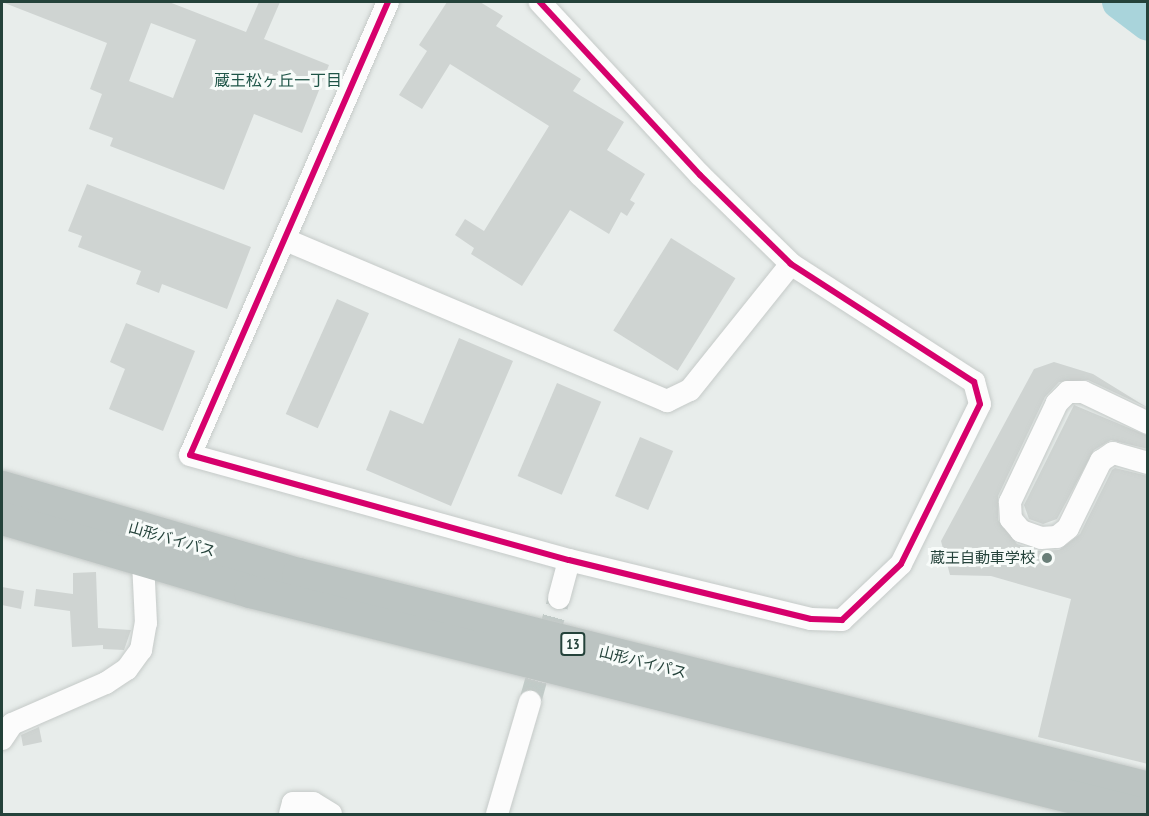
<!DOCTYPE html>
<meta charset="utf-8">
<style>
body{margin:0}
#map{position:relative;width:1149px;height:816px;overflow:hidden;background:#e8edeb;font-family:"PT Sans Narrow","Noto Sans JP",sans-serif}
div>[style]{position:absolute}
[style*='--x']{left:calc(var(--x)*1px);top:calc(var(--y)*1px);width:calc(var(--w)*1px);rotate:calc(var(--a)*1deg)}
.river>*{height:34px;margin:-17px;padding:0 17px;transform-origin:17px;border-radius:17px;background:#a9d4db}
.building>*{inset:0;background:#cfd4d2;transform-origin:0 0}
.minor-tunnel>*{height:22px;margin-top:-11px;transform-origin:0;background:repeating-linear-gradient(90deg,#c1cbc8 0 22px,transparent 0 33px)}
.roads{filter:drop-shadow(0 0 2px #c5cac8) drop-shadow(0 0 2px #c5cac8)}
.minor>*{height:22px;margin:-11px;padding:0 11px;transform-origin:11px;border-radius:11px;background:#fcfcfc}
.highway>*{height:33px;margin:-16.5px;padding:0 16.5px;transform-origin:16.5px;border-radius:16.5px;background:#bcc4c2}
.cycleway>*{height:6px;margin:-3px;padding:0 3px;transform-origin:3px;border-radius:3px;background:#d6006c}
.dots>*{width:16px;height:16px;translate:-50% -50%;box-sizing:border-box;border:3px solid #f7fbf9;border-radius:50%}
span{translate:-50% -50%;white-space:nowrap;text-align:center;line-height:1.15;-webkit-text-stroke:6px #f7fbf9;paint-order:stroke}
.shield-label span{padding:2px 4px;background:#f7fbf9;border:2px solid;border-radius:4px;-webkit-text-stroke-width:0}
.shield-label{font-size:14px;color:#24423a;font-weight:700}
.street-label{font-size:15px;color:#24423a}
.poi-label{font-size:15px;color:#24423a}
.right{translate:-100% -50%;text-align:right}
.neighbourhood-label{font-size:16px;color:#1f5548}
.frame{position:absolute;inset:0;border:3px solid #24423a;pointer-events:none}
</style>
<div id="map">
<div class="river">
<i style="--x:1119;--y:2;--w:36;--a:37"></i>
</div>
<div class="building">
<i style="clip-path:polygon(evenodd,2px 2px,169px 2px,246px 32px,259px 2px,280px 2px,264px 39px,329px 65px,302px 133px,254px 114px,224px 190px,110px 146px,113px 138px,89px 129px,102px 94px,90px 89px,107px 43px,2px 2px,151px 23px,196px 40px,173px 98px,129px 81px,151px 23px)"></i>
<i style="clip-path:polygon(447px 2px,480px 2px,503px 16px,496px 26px,581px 79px,573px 91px,624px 122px,607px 150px,645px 174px,630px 200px,635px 203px,627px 216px,621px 212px,609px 234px,570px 210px,522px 286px,471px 254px,474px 248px,455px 235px,465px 219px,484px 231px,549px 126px,450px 64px,422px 109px,399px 95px,427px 51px,419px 45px)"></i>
<i style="clip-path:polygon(87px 184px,251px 247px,227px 309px,162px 284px,159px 293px,136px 284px,141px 271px,78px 247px,82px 236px,68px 231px)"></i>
<i style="left:671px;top:238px;width:76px;height:109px;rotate:32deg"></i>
<i style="left:337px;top:299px;width:35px;height:126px;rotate:24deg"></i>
<i style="clip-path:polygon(126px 323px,195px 351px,163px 431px,109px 409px,125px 369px,110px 362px)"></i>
<i style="clip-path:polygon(459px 338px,513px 361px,451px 506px,366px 470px,390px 410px,423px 424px)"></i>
<i style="clip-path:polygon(1054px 362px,1093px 374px,1148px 408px,1088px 380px,1059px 382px,1045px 397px,998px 496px,998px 520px,1017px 544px,1037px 551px,1059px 550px,1080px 534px,1112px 470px,1115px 468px,1148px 476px,1148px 764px,1038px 737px,1071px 599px,991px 576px,950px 575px,941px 541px,1034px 369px)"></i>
<i style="left:557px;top:383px;width:48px;height:101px;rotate:23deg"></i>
<i style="clip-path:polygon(1074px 405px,1148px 436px,1148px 449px,1111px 440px,1094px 450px,1057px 519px,1043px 524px,1029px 519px,1024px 505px)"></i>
<i style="left:640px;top:437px;width:36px;height:64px;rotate:23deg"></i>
<i style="clip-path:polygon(96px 572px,98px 628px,131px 630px,124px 650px,103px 649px,103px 645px,72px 647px,70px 611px,34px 606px,36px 589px,73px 594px,73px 573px)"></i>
<i style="clip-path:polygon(2px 587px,24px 591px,21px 609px,2px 605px)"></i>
<i style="clip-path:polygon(39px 727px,42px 742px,23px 746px,21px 735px)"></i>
</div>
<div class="minor-tunnel">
<i style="--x:530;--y:702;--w:108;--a:-74.4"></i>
</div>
<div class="roads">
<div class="minor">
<i style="--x:388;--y:2;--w:494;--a:113.6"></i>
<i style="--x:190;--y:455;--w:393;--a:15.5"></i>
<i style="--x:569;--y:560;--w:249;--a:13.7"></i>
<i style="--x:811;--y:619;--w:31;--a:2"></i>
<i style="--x:842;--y:620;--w:81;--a:-43.5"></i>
<i style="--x:901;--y:564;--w:178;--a:-63.7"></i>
<i style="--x:980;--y:404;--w:23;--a:-105"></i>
<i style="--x:974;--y:382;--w:218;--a:-147.2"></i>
<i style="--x:791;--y:264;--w:127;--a:-135.6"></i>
<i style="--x:700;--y:175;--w:236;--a:-132.8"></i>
<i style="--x:286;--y:240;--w:414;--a:22.9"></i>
<i style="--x:667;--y:401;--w:25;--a:-26"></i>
<i style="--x:690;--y:390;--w:161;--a:-51.3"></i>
<i style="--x:1148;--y:423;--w:72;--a:-154.5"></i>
<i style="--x:1083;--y:392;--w:15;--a:180"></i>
<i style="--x:1068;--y:392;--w:16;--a:135"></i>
<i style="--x:1057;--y:403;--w:110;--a:115.4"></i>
<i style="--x:1010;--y:502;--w:17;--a:87"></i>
<i style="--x:1011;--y:519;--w:16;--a:50"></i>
<i style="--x:1021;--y:531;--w:21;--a:19"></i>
<i style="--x:1041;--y:538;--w:16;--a:-4"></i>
<i style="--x:1057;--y:537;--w:14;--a:-39"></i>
<i style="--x:1068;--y:528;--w:75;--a:-63.8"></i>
<i style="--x:1101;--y:461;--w:14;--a:-34"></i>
<i style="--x:1113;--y:453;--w:36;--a:16"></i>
<i style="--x:559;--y:598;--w:39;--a:-75"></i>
<i style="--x:2;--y:739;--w:18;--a:-56"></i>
<i style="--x:12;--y:724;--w:103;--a:-23.6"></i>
<i style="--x:106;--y:683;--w:25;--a:-34"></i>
<i style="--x:127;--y:669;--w:24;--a:-54"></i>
<i style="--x:141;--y:650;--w:27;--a:-80"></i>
<i style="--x:146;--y:623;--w:61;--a:-92.8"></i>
<i style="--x:290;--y:814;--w:11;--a:-75"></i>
<i style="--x:293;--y:803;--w:20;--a:0"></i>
<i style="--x:313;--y:803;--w:21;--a:31"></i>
<i style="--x:497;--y:814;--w:117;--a:-73.6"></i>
</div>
<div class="highway">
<i style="--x:2;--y:487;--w:309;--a:16.4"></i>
<i style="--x:298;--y:574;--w:877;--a:14.13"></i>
<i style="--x:2;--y:518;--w:259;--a:16.4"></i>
<i style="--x:250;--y:591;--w:918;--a:14.05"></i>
</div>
</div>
<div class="cycleway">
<i style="--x:388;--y:2;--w:494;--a:113.6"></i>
<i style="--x:190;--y:455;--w:393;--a:15.5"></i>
<i style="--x:569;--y:560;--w:249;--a:13.7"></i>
<i style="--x:811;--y:619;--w:31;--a:2"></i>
<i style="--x:842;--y:620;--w:81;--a:-43.5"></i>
<i style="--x:901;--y:564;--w:178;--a:-63.7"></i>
<i style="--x:980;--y:404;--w:23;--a:-105"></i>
<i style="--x:974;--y:382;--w:218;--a:-147.2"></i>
<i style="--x:791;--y:264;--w:127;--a:-135.6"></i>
<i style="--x:700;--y:175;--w:236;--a:-132.8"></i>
</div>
<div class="dots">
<i style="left:1047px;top:558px;background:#697e78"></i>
</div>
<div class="shield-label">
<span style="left:573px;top:644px">13</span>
</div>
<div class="street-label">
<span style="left:172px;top:539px;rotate:16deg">山形バイパス</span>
<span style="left:643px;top:662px;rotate:14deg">山形バイパス</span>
</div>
<div class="poi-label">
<span class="right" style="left:1035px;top:558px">蔵王自動車学校</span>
</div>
<div class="neighbourhood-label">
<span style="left:278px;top:80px">蔵王松ヶ丘一丁目</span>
</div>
<div class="frame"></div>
</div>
